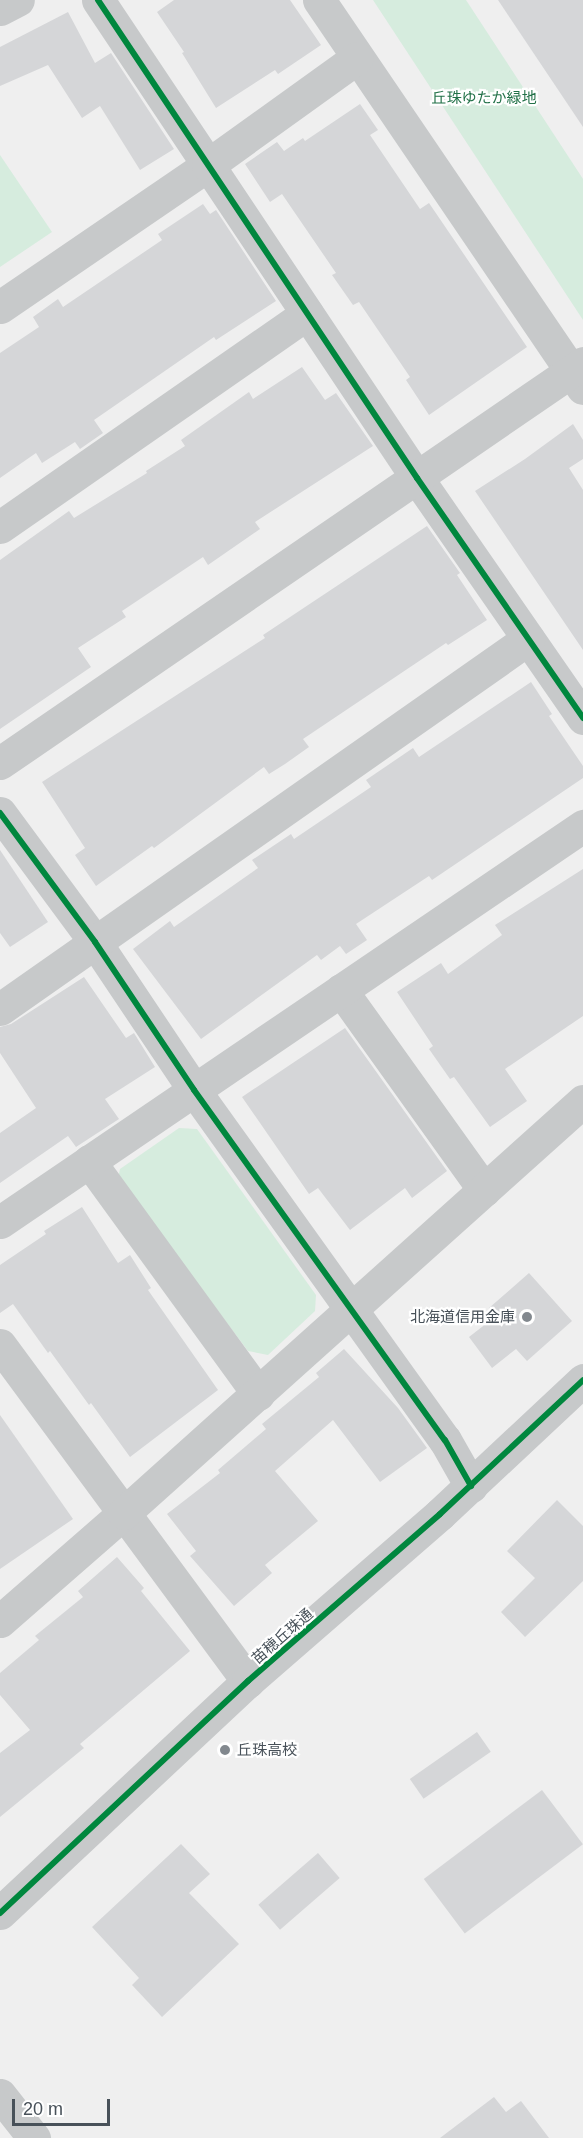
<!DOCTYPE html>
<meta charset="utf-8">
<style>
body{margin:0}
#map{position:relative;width:583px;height:2138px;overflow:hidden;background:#efefef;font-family:Arial,"Noto Sans JP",sans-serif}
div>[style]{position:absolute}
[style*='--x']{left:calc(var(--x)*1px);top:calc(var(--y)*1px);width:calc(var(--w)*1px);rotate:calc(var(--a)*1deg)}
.green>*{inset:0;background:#d6ecde}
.building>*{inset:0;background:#d5d6d8;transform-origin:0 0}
.minor>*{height:33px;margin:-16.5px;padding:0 16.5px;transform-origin:16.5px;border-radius:16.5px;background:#c7c9ca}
.cycleway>*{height:6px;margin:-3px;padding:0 3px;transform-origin:3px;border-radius:3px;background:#00873e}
.dots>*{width:16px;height:16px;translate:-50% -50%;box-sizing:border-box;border:3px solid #fff;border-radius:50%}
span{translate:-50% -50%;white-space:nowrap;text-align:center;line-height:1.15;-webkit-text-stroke:4.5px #fff;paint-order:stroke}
.park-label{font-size:15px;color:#227148}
.poi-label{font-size:15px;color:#485159}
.right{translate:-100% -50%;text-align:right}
.left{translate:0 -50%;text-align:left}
.street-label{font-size:15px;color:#485159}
.scale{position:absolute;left:12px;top:2099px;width:98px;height:27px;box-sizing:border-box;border:3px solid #485159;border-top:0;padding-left:8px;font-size:18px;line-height:21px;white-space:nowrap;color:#485159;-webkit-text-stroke:4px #fff;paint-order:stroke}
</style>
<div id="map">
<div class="green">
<i style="clip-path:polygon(373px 0,466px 0,583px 179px,583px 320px)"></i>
<i style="clip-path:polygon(0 155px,52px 232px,0 267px)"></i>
<i style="clip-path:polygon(179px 1128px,197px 1129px,316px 1295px,315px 1311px,268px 1355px,248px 1351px,118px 1178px,120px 1169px)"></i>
</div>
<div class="building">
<i style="clip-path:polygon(174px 0,290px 0,321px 45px,278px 74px,275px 70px,216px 108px,182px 53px,184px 52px,157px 12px)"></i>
<i style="clip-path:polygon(498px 0,583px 0,583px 127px)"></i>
<i style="clip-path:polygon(68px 12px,95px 63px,111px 53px,174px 149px,140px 170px,100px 106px,82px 118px,48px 65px,0 86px,0 47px)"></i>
<i style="clip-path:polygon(360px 104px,378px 130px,370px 135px,420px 209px,429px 203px,527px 347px,429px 415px,406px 380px,410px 377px,359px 302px,353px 305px,332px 275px,336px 273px,282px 194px,270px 202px,245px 164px,277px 142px,284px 151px,303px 138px,305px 141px)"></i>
<i style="clip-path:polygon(203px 204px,210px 214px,216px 210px,276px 301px,216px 340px,214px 337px,94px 420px,103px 433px,80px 449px,75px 442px,42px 463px,36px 453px,0 478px,0 353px,39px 327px,33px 317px,58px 299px,63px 307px,162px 240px,158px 234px)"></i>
<i style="clip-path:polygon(302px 367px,325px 400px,336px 393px,373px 446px,255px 522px,260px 529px,208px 565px,203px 557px,122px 611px,126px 617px,78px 648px,91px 667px,0 729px,0 560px,69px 511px,74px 518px,147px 473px,146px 471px,185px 446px,181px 440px,249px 392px,253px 399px)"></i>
<i style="clip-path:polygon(573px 424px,583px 440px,583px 459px,569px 468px,583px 490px,583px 650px,475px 491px,525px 459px)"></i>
<i style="clip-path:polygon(427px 526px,460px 573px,457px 575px,487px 620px,448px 645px,446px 643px,303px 739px,309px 747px,285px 764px,269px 774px,264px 767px,154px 848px,152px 846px,96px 886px,75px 855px,85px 848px,42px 782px,265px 638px,263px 635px)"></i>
<i style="clip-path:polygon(531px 682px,552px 714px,549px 716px,583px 766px,583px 778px,432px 880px,429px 876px,356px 924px,367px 940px,346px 954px,340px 946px,321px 960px,317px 955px,201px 1039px,133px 949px,170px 921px,174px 927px,258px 868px,252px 860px,291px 834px,294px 839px,371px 787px,366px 780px,413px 748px,419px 757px)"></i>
<i style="clip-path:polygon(0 850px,48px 922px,10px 947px,0 933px)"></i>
<i style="clip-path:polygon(583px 869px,583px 1016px,505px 1069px,527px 1101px,490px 1127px,454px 1077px,450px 1079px,429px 1049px,433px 1046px,397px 992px,441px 963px,448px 974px,502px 935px,495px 925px)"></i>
<i style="clip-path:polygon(84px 977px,126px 1038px,134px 1033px,155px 1067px,105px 1099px,119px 1119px,76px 1147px,68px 1136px,0 1183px,0 1133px,36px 1108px,0 1053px,0 1027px,11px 1024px)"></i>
<i style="clip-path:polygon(345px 1028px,447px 1171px,412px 1198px,405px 1188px,350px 1230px,318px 1188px,309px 1194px,242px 1097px)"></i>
<i style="clip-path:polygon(82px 1207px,118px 1263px,130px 1255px,151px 1288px,148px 1290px,218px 1390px,130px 1457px,91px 1403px,89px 1405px,50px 1351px,48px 1353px,13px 1304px,0 1313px,0 1265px,46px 1234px,44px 1231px)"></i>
<i style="clip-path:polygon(529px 1273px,572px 1321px,527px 1361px,516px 1349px,492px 1368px,469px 1337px,496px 1316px,489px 1308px)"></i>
<i style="clip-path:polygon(344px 1349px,398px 1408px,427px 1448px,380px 1482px,333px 1420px,275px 1471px,318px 1521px,265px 1565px,272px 1573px,234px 1606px,190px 1556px,196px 1551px,167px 1514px,220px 1473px,218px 1470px,266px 1429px,262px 1424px,319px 1377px,316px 1373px)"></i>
<i style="clip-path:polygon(0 1415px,73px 1519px,0 1569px)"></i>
<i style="clip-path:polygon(557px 1500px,583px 1526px,583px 1581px,525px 1637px,501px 1612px,535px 1578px,507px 1551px)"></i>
<i style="clip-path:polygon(117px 1557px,144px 1588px,141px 1591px,190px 1651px,80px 1744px,84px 1748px,0 1817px,0 1753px,30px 1730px,0 1695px,0 1673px,39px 1640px,35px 1636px,83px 1597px,78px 1591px)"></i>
<i style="left:477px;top:1732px;width:24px;height:82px;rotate:55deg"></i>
<i style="left:542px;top:1790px;width:68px;height:148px;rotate:53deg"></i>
<i style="clip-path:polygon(181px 1844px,210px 1874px,189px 1893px,239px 1944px,162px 2017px,132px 1985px,139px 1978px,92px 1927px)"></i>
<i style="left:318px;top:1853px;width:33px;height:79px;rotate:49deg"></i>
<i style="clip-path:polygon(494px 2097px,506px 2112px,521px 2101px,549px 2138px,440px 2138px)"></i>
</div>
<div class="minor">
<i style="--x:98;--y:0;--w:575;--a:56.28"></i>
<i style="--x:417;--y:478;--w:292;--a:55.3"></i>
<i style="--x:319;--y:0;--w:469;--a:55.8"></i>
<i style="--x:0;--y:9;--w:20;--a:-27"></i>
<i style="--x:0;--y:307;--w:252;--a:-34.3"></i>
<i style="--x:208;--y:165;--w:183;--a:-35.7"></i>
<i style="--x:0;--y:527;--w:374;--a:-34.8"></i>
<i style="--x:0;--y:763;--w:707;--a:-34.45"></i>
<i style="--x:0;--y:813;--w:160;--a:53.6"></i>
<i style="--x:95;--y:942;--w:178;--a:56.2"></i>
<i style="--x:194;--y:1090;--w:431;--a:54.4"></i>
<i style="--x:445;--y:1440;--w:53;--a:60.5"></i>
<i style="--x:341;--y:990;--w:246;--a:54.4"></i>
<i style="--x:0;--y:1009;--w:645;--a:-35.02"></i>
<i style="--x:89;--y:1161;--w:288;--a:54"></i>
<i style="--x:0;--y:1222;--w:705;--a:-34.19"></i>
<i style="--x:0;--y:1345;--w:418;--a:53.6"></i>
<i style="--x:0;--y:1621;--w:164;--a:-41.1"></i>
<i style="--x:124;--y:1513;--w:617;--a:-41.91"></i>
<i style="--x:0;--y:1913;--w:340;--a:-43.1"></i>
<i style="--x:248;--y:1681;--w:254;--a:-41"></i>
<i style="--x:440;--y:1514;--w:196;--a:-43.1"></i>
<i style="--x:0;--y:2095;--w:55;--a:51.7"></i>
</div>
<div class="cycleway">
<i style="--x:98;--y:0;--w:575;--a:56.28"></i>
<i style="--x:417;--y:478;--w:292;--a:55.3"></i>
<i style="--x:0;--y:813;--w:160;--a:53.6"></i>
<i style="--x:95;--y:942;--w:178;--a:56.2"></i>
<i style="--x:194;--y:1090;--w:431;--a:54.4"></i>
<i style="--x:445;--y:1440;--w:53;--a:60.5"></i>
<i style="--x:0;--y:1913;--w:340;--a:-43.1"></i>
<i style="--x:248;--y:1681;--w:254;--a:-41"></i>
<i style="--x:440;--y:1514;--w:196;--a:-43.1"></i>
</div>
<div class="dots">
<i style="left:527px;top:1317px;background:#82888e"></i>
<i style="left:225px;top:1750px;background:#82888e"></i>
</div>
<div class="park-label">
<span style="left:484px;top:98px">丘珠ゆたか緑地</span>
</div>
<div class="poi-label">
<span class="right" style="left:515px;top:1317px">北海道信用金庫</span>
<span class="left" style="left:237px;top:1750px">丘珠高校</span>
</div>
<div class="street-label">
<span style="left:282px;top:1636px;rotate:-41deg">苗穂丘珠通</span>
</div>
<div class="scale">20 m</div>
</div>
